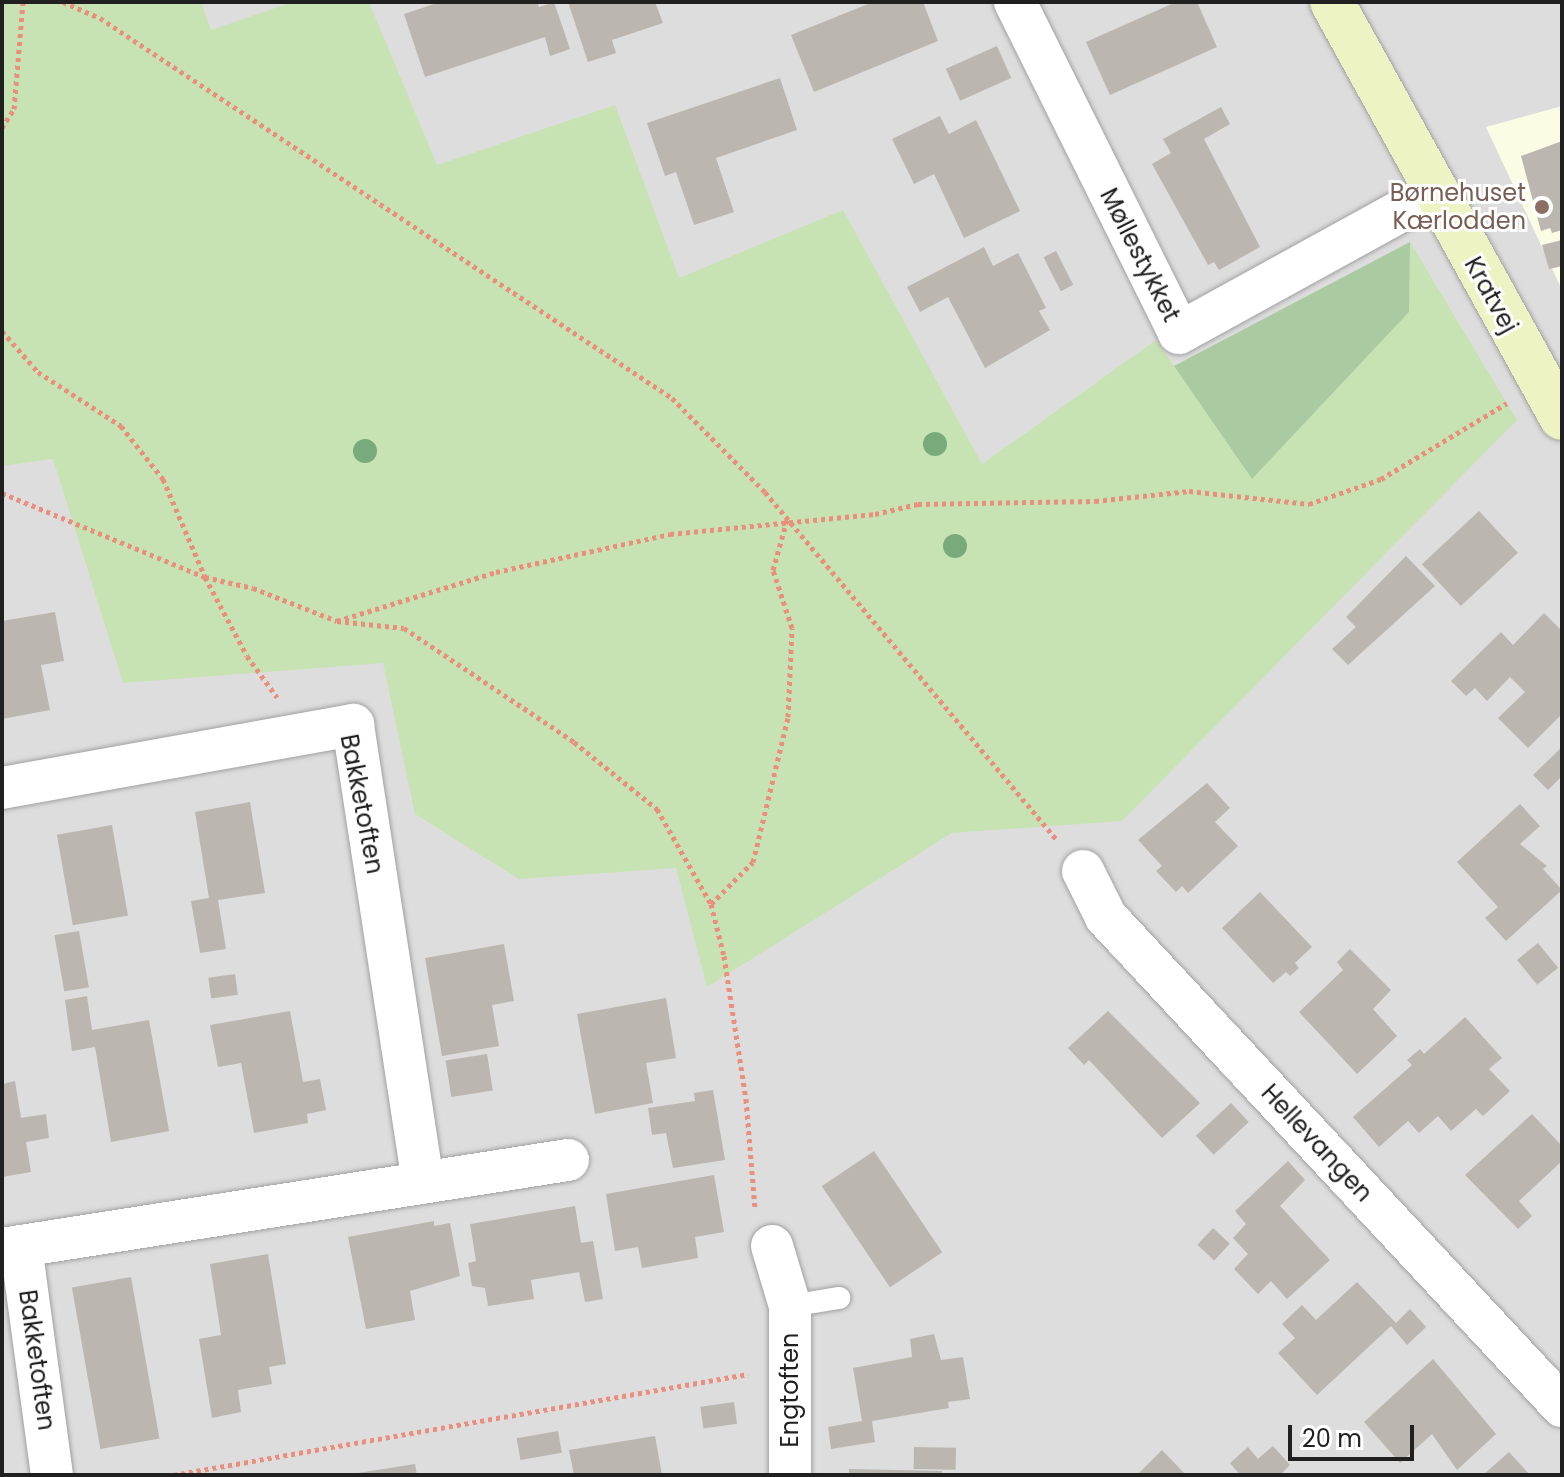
<!DOCTYPE html>
<meta charset="utf-8">
<style>
body{margin:0}
#map{position:relative;width:1564px;height:1477px;overflow:hidden;background:#efede7;font-family:Poppins,sans-serif}
div>[style]{position:absolute}
[style*='--x']{left:calc(var(--x)*1px);top:calc(var(--y)*1px);width:calc(var(--w)*1px);rotate:calc(var(--a)*1deg)}
.residential>*{inset:0;background:#ddd;transform-origin:0 0}
.education>*{inset:0;background:#fafce4}
.grass>*{inset:0;background:#c8e3b3}
.forest>*{inset:0;background:#aacaa1}
.building>*{inset:0;background:#bcb6b0;transform-origin:0 0}
.path>*{height:5px;margin-top:-2.5px;transform-origin:0;background:repeating-linear-gradient(90deg,#ea8f7d 0 4px,transparent 0 8px)}
.roads{filter:drop-shadow(0 0 2px #a1a1a1) drop-shadow(0 0 2px #a1a1a1)}
.lane>*{height:22px;margin:-11px;padding:0 11px;transform-origin:11px;border-radius:11px;background:#fff}
.street>*{height:42px;margin:-21px;padding:0 21px;transform-origin:21px;border-radius:21px;background:#fff}
.secondary>*{height:44px;margin:-22px;padding:0 22px;transform-origin:22px;border-radius:22px;background:#edf3c2}
.trees>*{width:24px;height:24px;margin:-12px;border-radius:50%;background:#79aa7c}
.dots>*{width:22px;height:22px;translate:-50% -50%;box-sizing:border-box;border:4px solid #fff;border-radius:50%}
span{translate:-50% -50%;white-space:nowrap;text-align:center;line-height:1.15;-webkit-text-stroke:6px #fff;paint-order:stroke}
.education-label{font-size:24px;color:#785e54}
.right{translate:-100% -50%;text-align:right}
.street-label{font-size:24px;color:#202020}
.frame{position:absolute;inset:0;border:4px solid #202020;pointer-events:none}
.scale{position:absolute;left:1288px;top:1425px;width:126px;height:36px;box-sizing:border-box;border:4px solid #202020;border-top:0;padding-left:10px;font-size:24px;line-height:28px;white-space:nowrap;color:#202020;-webkit-text-stroke:6px #fff;paint-order:stroke}
</style>
<div id="map">
<div class="residential">
<i style="left:2px;top:2px;width:1560px;height:1473px"></i>
</div>
<div class="education">
<i style="clip-path:polygon(1562px 106px,1562px 290px,1486px 127px)"></i>
</div>
<div class="grass">
<i style="clip-path:polygon(2px 2px,201px 2px,211px 30px,293px 2px,369px 2px,437px 165px,615px 105px,679px 278px,843px 210px,982px 464px,1156px 340px,1252px 479px,1409px 312px,1410px 242px,1517px 420px,1122px 821px,952px 833px,707px 987px,676px 868px,519px 879px,415px 814px,383px 663px,123px 683px,53px 459px,2px 466px)"></i>
</div>
<div class="forest">
<i style="clip-path:polygon(1410px 242px,1409px 312px,1252px 479px,1174px 366px)"></i>
</div>
<div class="building">
<i style="clip-path:polygon(440px 2px,537px 2px,539px 7px,554px 2px,570px 49px,550px 56px,545px 37px,425px 77px,404px 14px)"></i>
<i style="clip-path:polygon(568px 2px,655px 2px,663px 23px,612px 40px,616px 53px,588px 62px)"></i>
<i style="clip-path:polygon(873px 2px,923px 2px,938px 41px,814px 92px,791px 35px)"></i>
<i style="clip-path:polygon(1176px 2px,1197px 2px,1217px 47px,1110px 95px,1086px 42px)"></i>
<i style="left:997px;top:46px;width:35px;height:56px;rotate:66deg"></i>
<i style="clip-path:polygon(780px 78px,797px 130px,716px 158px,734px 212px,694px 225px,676px 172px,665px 176px,647px 123px)"></i>
<i style="clip-path:polygon(1221px 107px,1230px 124px,1204px 139px,1260px 247px,1219px 270px,1214px 262px,1208px 265px,1152px 164px,1171px 153px,1163px 139px)"></i>
<i style="clip-path:polygon(940px 116px,949px 134px,976px 120px,1020px 211px,964px 238px,934px 174px,914px 184px,892px 139px)"></i>
<i style="clip-path:polygon(1562px 141px,1562px 230px,1552px 233px,1550px 228px,1541px 231px,1521px 156px)"></i>
<i style="clip-path:polygon(1562px 240px,1562px 266px,1549px 269px,1542px 245px)"></i>
<i style="clip-path:polygon(984px 247px,993px 266px,1018px 253px,1046px 308px,1039px 311px,1050px 330px,985px 368px,948px 297px,920px 312px,907px 287px)"></i>
<i style="left:1056px;top:251px;width:38px;height:14px;rotate:63deg"></i>
<i style="left:1479px;top:511px;width:57px;height:78px;rotate:47deg"></i>
<i style="clip-path:polygon(1406px 556px,1435px 586px,1348px 665px,1332px 649px,1356px 627px,1346px 617px)"></i>
<i style="clip-path:polygon(55px 612px,64px 661px,41px 665px,50px 710px,2px 719px,2px 621px)"></i>
<i style="clip-path:polygon(1544px 613px,1562px 631px,1562px 714px,1528px 748px,1498px 718px,1525px 692px,1510px 677px,1487px 701px,1475px 688px,1466px 696px,1451px 681px,1501px 632px,1513px 645px)"></i>
<i style="clip-path:polygon(1562px 747px,1562px 776px,1548px 790px,1533px 775px)"></i>
<i style="clip-path:polygon(1207px 783px,1230px 808px,1215px 822px,1238px 846px,1188px 893px,1182px 886px,1176px 892px,1156px 871px,1162px 866px,1138px 840px)"></i>
<i style="clip-path:polygon(250px 802px,265px 893px,218px 900px,226px 949px,200px 953px,191px 901px,209px 898px,195px 812px)"></i>
<i style="clip-path:polygon(1520px 804px,1540px 826px,1520px 844px,1547px 866px,1543px 869px,1562px 890px,1506px 941px,1485px 918px,1498px 907px,1457px 862px)"></i>
<i style="left:112px;top:825px;width:92px;height:56px;rotate:80deg"></i>
<i style="clip-path:polygon(1260px 892px,1312px 947px,1295px 963px,1299px 968px,1290px 976px,1286px 972px,1273px 983px,1222px 928px)"></i>
<i style="left:79px;top:931px;width:57px;height:25px;rotate:80deg"></i>
<i style="left:1538px;top:943px;width:32px;height:27px;rotate:51deg"></i>
<i style="clip-path:polygon(504px 944px,514px 1001px,492px 1005px,499px 1046px,442px 1056px,425px 958px)"></i>
<i style="clip-path:polygon(1350px 949px,1391px 990px,1373px 1009px,1397px 1036px,1357px 1074px,1299px 1012px,1343px 970px,1337px 962px)"></i>
<i style="left:235px;top:974px;width:21px;height:27px;rotate:82deg"></i>
<i style="clip-path:polygon(87px 996px,92px 1030px,149px 1020px,169px 1131px,111px 1142px,95px 1047px,72px 1051px,65px 1000px)"></i>
<i style="clip-path:polygon(666px 998px,676px 1058px,646px 1063px,653px 1103px,595px 1114px,577px 1014px)"></i>
<i style="clip-path:polygon(290px 1011px,303px 1082px,320px 1079px,326px 1110px,307px 1114px,308px 1123px,254px 1133px,241px 1063px,218px 1067px,210px 1025px)"></i>
<i style="clip-path:polygon(1108px 1011px,1200px 1103px,1162px 1138px,1089px 1060px,1084px 1065px,1068px 1048px)"></i>
<i style="clip-path:polygon(1465px 1017px,1502px 1058px,1489px 1069px,1510px 1091px,1483px 1116px,1476px 1109px,1451px 1131px,1438px 1116px,1419px 1133px,1408px 1121px,1379px 1147px,1353px 1117px,1412px 1065px,1407px 1060px,1420px 1049px,1424px 1054px)"></i>
<i style="left:487px;top:1054px;width:37px;height:42px;rotate:81deg"></i>
<i style="clip-path:polygon(15px 1081px,21px 1118px,46px 1114px,49px 1138px,26px 1142px,31px 1172px,2px 1177px,2px 1084px)"></i>
<i style="clip-path:polygon(713px 1090px,725px 1160px,673px 1168px,666px 1133px,652px 1135px,648px 1108px,695px 1101px,694px 1093px)"></i>
<i style="left:1231px;top:1103px;width:26px;height:48px;rotate:47deg"></i>
<i style="clip-path:polygon(1532px 1114px,1562px 1146px,1562px 1161px,1519px 1201px,1532px 1216px,1518px 1229px,1465px 1175px)"></i>
<i style="left:874px;top:1151px;width:122px;height:63px;rotate:56deg"></i>
<i style="clip-path:polygon(1288px 1161px,1305px 1180px,1280px 1206px,1330px 1260px,1287px 1299px,1271px 1281px,1258px 1294px,1234px 1269px,1248px 1254px,1233px 1238px,1246px 1224px,1235px 1211px)"></i>
<i style="clip-path:polygon(714px 1175px,724px 1232px,695px 1237px,698px 1258px,642px 1268px,638px 1247px,615px 1251px,606px 1194px)"></i>
<i style="clip-path:polygon(575px 1206px,581px 1243px,593px 1241px,603px 1299px,585px 1302px,579px 1272px,531px 1280px,534px 1299px,488px 1306px,485px 1288px,472px 1286px,468px 1263px,476px 1261px,470px 1224px)"></i>
<i style="clip-path:polygon(434px 1221px,434px 1226px,450px 1223px,460px 1276px,410px 1291px,415px 1320px,366px 1329px,348px 1237px)"></i>
<i style="left:1213px;top:1228px;width:23px;height:23px;rotate:43deg"></i>
<i style="clip-path:polygon(268px 1254px,286px 1364px,269px 1367px,272px 1384px,238px 1390px,241px 1412px,212px 1418px,199px 1339px,221px 1335px,210px 1264px)"></i>
<i style="left:131px;top:1277px;width:164px;height:60px;rotate:80deg"></i>
<i style="clip-path:polygon(1357px 1282px,1396px 1323px,1410px 1309px,1426px 1327px,1407px 1345px,1391px 1326px,1317px 1395px,1278px 1353px,1295px 1338px,1282px 1324px,1302px 1305px,1316px 1320px)"></i>
<i style="clip-path:polygon(934px 1334px,941px 1360px,963px 1357px,970px 1399px,948px 1402px,949px 1408px,872px 1421px,875px 1442px,831px 1449px,828px 1427px,862px 1421px,853px 1368px,912px 1357px,910px 1339px)"></i>
<i style="clip-path:polygon(1433px 1359px,1496px 1434px,1457px 1470px,1432px 1434px,1400px 1463px,1364px 1422px)"></i>
<i style="left:734px;top:1402px;width:22px;height:34px;rotate:82deg"></i>
<i style="left:558px;top:1431px;width:22px;height:42px;rotate:80deg"></i>
<i style="clip-path:polygon(655px 1436px,662px 1475px,574px 1475px,569px 1450px)"></i>
<i style="clip-path:polygon(1273px 1446px,1290px 1465px,1280px 1475px,1240px 1475px,1230px 1463px,1248px 1447px,1258px 1459px)"></i>
<i style="left:914px;top:1447px;width:42px;height:22px;rotate:1deg"></i>
<i style="clip-path:polygon(1162px 1450px,1186px 1475px,1137px 1475px)"></i>
<i style="clip-path:polygon(1509px 1452px,1530px 1475px,1483px 1475px)"></i>
<i style="clip-path:polygon(415px 1464px,417px 1475px,358px 1475px,358px 1473px)"></i>
<i style="clip-path:polygon(849px 1469px,942px 1471px,942px 1475px,849px 1475px)"></i>
</div>
<div class="path">
<i style="--x:63;--y:2;--w:40;--a:23.4"></i>
<i style="--x:100;--y:18;--w:687;--a:33.6"></i>
<i style="--x:672;--y:398;--w:132;--a:45.3"></i>
<i style="--x:765;--y:492;--w:454;--a:50"></i>
<i style="--x:2;--y:128;--w:22;--a:-58"></i>
<i style="--x:14;--y:109;--w:107;--a:-85.2"></i>
<i style="--x:2;--y:331;--w:55;--a:48.7"></i>
<i style="--x:38;--y:372;--w:99;--a:33"></i>
<i style="--x:121;--y:426;--w:68;--a:51.6"></i>
<i style="--x:163;--y:479;--w:107;--a:66.8"></i>
<i style="--x:205;--y:577;--w:89;--a:62"></i>
<i style="--x:247;--y:656;--w:51;--a:53.8"></i>
<i style="--x:2;--y:493;--w:220;--a:22.5"></i>
<i style="--x:205;--y:577;--w:49;--a:12.9"></i>
<i style="--x:253;--y:588;--w:90;--a:21.4"></i>
<i style="--x:337;--y:621;--w:67;--a:6"></i>
<i style="--x:404;--y:628;--w:205;--a:33.8"></i>
<i style="--x:574;--y:742;--w:107;--a:38.9"></i>
<i style="--x:657;--y:809;--w:109;--a:60.4"></i>
<i style="--x:711;--y:904;--w:54;--a:76"></i>
<i style="--x:724;--y:956;--w:145;--a:81.3"></i>
<i style="--x:746;--y:1099;--w:109;--a:85.3"></i>
<i style="--x:337;--y:621;--w:166;--a:-17.1"></i>
<i style="--x:496;--y:572;--w:178;--a:-12.3"></i>
<i style="--x:670;--y:534;--w:206;--a:-5.6"></i>
<i style="--x:875;--y:514;--w:44;--a:-13.1"></i>
<i style="--x:918;--y:504;--w:177;--a:-1"></i>
<i style="--x:1095;--y:501;--w:95;--a:-6.1"></i>
<i style="--x:1189;--y:491;--w:121;--a:6.2"></i>
<i style="--x:1309;--y:504;--w:76;--a:-19.1"></i>
<i style="--x:1381;--y:479;--w:147;--a:-31.1"></i>
<i style="--x:711;--y:904;--w:59;--a:-45"></i>
<i style="--x:753;--y:862;--w:149;--a:-76.4"></i>
<i style="--x:788;--y:717;--w:89;--a:-87.4"></i>
<i style="--x:792;--y:628;--w:61;--a:-108.1"></i>
<i style="--x:773;--y:570;--w:52;--a:-74.4"></i>
<i style="--x:173;--y:1475;--w:584;--a:-9.96"></i>
</div>
<div class="roads">
<div class="lane">
<i style="--x:790;--y:1306;--w:50;--a:-9.3"></i>
</div>
<div class="street">
<i style="--x:1015;--y:2;--w:369;--a:63.6"></i>
<i style="--x:1179;--y:333;--w:291;--a:-28.8"></i>
<i style="--x:2;--y:788;--w:357;--a:-10.2"></i>
<i style="--x:353;--y:725;--w:463;--a:81.3"></i>
<i style="--x:1083;--y:871;--w:51;--a:63.4"></i>
<i style="--x:1106;--y:917;--w:669;--a:47"></i>
<i style="--x:21;--y:1246;--w:231;--a:82.3"></i>
<i style="--x:772;--y:1246;--w:63;--a:73.3"></i>
<i style="--x:790;--y:1306;--w:169;--a:90"></i>
<i style="--x:2;--y:1249;--w:573;--a:-8.94"></i>
</div>
<div class="secondary">
<i style="--x:1332;--y:2;--w:475;--a:61.1"></i>
</div>
</div>
<div class="trees">
<i style="left:935px;top:444px"></i>
<i style="left:365px;top:451px"></i>
<i style="left:955px;top:546px"></i>
</div>
<div class="dots">
<i style="left:1542px;top:207px;background:#8d6e63"></i>
</div>
<div class="education-label">
<span class="right" style="left:1526px;top:207px">Børnehuset<br>Kærlodden</span>
</div>
<div class="street-label">
<span style="left:1140px;top:255px;rotate:63deg">Møllestykket</span>
<span style="left:1491px;top:295px;rotate:61deg">Kratvej</span>
<span style="left:362px;top:804px;rotate:79deg">Bakketoften</span>
<span style="left:1317px;top:1143px;rotate:47deg">Hellevangen</span>
<span style="left:37px;top:1360px;rotate:82deg">Bakketoften</span>
<span style="left:790px;top:1390px;rotate:-90deg">Engtoften</span>
</div>
<div class="frame"></div>
<div class="scale">20 m</div>
</div>
